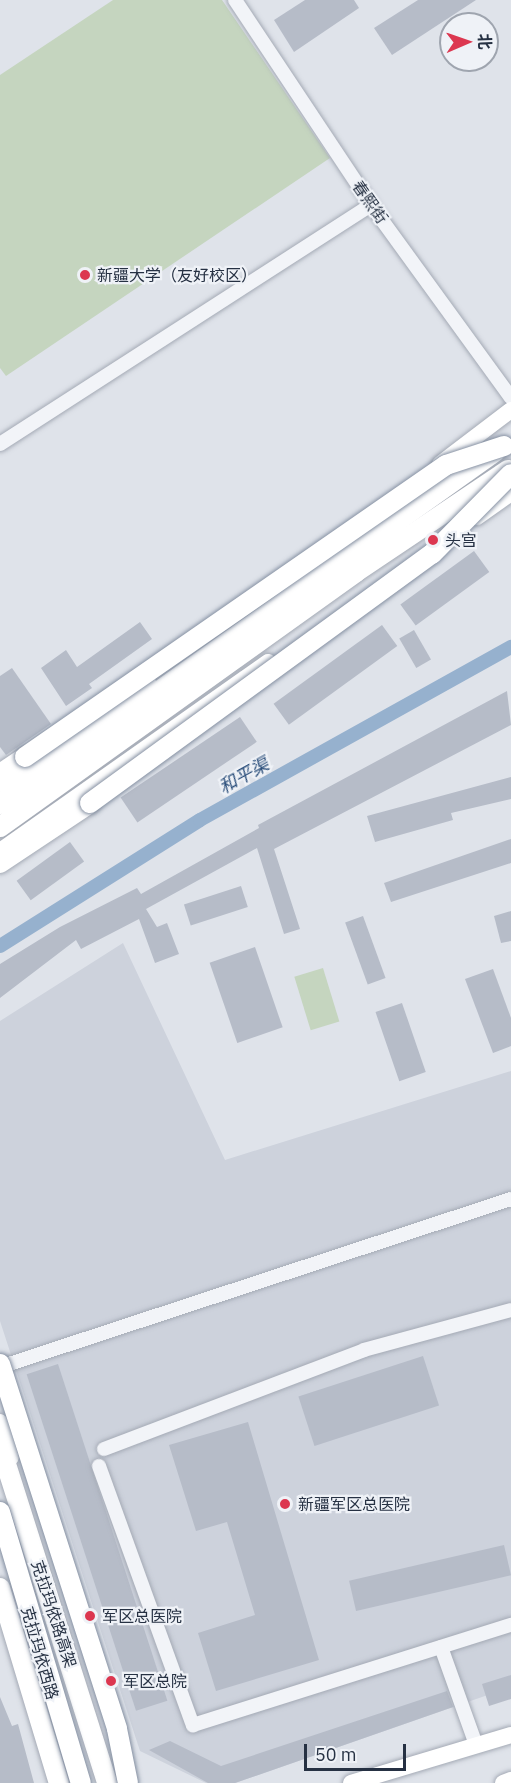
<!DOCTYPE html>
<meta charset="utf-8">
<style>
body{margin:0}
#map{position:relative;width:511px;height:1783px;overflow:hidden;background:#dfe3ea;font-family:"IBM Plex Sans","Noto Sans SC",sans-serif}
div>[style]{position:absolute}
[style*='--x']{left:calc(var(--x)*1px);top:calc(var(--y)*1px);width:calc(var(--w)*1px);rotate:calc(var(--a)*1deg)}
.built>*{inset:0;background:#cdd2dc}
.green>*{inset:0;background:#c5d5bf;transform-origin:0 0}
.canal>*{height:14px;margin:-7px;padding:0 7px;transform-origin:7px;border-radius:7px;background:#96b1ce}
.building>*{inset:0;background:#b6bcc8;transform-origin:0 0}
.roads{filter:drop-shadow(0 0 2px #a4aab5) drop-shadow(0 0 2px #a4aab5)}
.minor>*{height:14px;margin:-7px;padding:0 7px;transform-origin:7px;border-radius:7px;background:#f2f4f8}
.major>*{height:16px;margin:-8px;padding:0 8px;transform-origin:8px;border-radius:8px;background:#fff}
.highway>*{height:20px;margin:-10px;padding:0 10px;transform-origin:10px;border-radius:10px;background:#fff}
.bridges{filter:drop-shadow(0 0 2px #8590a2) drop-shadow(0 0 2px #8590a2)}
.highway-bridge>*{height:20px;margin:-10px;padding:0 10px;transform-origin:10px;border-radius:10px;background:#fff}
.dots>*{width:16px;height:16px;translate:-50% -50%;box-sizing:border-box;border:3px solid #eff2f7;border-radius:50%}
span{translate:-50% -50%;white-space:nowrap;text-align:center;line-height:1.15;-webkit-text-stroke:4.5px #eff2f7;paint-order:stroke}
.street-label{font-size:16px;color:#263143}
.poi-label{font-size:16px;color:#263143}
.left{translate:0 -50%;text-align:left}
.water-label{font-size:18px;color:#2c4f7b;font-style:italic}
.north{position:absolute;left:439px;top:12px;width:60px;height:60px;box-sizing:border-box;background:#eff2f7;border:2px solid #9fa5af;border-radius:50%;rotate:88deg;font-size:16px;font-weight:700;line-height:24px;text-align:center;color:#263143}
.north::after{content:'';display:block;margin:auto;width:21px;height:27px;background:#dc3750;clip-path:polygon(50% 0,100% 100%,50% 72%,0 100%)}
.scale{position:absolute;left:304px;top:1744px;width:102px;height:27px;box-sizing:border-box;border:3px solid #263143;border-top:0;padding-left:8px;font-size:18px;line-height:21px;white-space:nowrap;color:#263143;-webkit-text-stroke:4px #eff2f7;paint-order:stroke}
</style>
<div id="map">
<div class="built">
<i style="clip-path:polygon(123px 943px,225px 1160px,511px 1071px,511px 1687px,235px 1783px,206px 1783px,140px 1751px,0 1321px,0 1021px)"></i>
</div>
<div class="green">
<i style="clip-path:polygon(113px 0,222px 0,330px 158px,6px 376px,0 368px,0 75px)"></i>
<i style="left:323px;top:968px;width:56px;height:30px;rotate:73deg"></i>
</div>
<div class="canal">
<i style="--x:0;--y:946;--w:236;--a:-32.2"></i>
<i style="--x:200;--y:820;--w:356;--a:-29.1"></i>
</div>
<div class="building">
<i style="clip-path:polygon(305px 0,354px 0,359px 8px,294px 52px,274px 20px)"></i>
<i style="clip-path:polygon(418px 0,476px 0,392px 55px,374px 28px)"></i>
<i style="left:474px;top:551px;width:26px;height:91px;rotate:54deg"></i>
<i style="clip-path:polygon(140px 622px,152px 639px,89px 684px,92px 688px,66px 706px,41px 668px,66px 650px,77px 667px)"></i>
<i style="left:382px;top:625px;width:26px;height:134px;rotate:54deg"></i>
<i style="left:414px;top:630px;width:34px;height:17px;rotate:60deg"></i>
<i style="clip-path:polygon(12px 668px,51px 724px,6px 755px,0 747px,0 676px)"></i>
<i style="clip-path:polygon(507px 691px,511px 725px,274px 849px,300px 929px,284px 934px,257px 848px,146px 909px,157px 927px,167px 923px,179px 954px,155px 963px,139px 919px,81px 949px,76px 940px,0 998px,0 964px,60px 927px,137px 888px,141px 894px,259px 828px,258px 825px)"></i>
<i style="left:240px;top:717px;width:30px;height:144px;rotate:56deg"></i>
<i style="clip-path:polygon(511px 777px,511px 799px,451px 813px,453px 820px,375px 842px,367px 816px)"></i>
<i style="clip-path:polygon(511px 839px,511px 863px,391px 902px,384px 883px)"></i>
<i style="left:70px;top:842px;width:24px;height:66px;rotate:54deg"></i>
<i style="left:241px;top:886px;width:22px;height:60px;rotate:72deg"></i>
<i style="clip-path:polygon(511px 911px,511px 941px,501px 943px,494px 916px)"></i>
<i style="left:363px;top:916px;width:66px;height:19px;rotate:70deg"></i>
<i style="left:255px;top:947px;width:85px;height:48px;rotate:71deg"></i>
<i style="clip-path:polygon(493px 969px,511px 1018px,511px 1046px,493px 1053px,465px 979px)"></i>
<i style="left:402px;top:1003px;width:73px;height:28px;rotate:71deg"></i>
<i style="left:423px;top:1356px;width:52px;height:131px;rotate:72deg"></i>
<i style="left:58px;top:1364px;width:354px;height:33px;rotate:72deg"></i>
<i style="clip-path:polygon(248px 1422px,319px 1660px,216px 1691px,198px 1633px,255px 1615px,227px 1522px,196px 1531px,169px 1445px)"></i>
<i style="left:504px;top:1545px;width:31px;height:159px;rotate:77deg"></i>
<i style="clip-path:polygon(511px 1675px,511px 1699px,489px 1706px,482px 1684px)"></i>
<i style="clip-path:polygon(447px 1691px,453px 1707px,235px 1783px,208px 1783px,149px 1750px,170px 1741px,221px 1766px)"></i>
<i style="clip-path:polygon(0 1697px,12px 1726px,18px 1724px,34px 1783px,0 1783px)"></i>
</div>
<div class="roads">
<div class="minor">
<i style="--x:235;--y:0;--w:246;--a:56.4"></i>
<i style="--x:371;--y:205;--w:238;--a:54"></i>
<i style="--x:0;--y:444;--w:441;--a:-32.8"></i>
<i style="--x:0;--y:1367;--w:538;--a:-18.2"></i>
<i style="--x:104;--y:1449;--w:278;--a:-20.8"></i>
<i style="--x:364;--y:1350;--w:152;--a:-15.2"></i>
<i style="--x:99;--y:1466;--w:276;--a:70.1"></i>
<i style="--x:193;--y:1725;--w:333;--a:-17.5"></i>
<i style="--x:441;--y:1647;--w:104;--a:70.3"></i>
</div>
<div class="major">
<i style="--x:440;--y:464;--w:89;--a:-37.3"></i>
<i style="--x:477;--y:517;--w:42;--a:-35.2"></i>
<i style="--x:0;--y:784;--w:87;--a:-31.3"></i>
<i style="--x:74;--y:739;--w:93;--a:-37.1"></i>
<i style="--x:0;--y:851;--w:328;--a:-35.2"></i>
<i style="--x:0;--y:1422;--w:37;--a:73"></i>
<i style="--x:351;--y:1783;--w:167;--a:-16.7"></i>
<i style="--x:503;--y:1783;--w:9;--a:-21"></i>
</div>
<div class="highway">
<i style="--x:0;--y:774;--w:30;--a:-34"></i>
<i style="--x:0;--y:804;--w:609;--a:-35.44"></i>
<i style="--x:0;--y:827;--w:438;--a:-35.6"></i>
<i style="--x:356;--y:572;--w:183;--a:-33.9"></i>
<i style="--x:0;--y:863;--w:108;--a:-33.7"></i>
<i style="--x:0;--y:1445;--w:355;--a:72.4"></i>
<i style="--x:0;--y:1588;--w:204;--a:73.2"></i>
</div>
</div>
<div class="bridges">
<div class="highway-bridge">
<i style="--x:25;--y:757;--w:512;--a:-34.74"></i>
<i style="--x:446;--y:465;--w:61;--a:-18.1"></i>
<i style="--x:90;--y:803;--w:423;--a:-36.1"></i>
<i style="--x:432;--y:554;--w:112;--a:-45.4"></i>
<i style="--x:0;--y:1364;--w:383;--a:72.2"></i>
<i style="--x:117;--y:1729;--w:55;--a:78.5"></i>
<i style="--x:0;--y:1512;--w:283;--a:73.4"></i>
</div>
</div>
<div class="dots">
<i style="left:85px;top:275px;background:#dc3750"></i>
<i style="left:433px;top:540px;background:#dc3750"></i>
<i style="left:285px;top:1504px;background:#dc3750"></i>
<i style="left:90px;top:1616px;background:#dc3750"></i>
<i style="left:111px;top:1681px;background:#dc3750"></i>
</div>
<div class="street-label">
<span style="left:370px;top:202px;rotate:55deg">春熙街</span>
<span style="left:54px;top:1614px;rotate:72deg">克拉玛依路高架</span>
<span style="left:40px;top:1653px;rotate:74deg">克拉玛依西路</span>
</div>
<div class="poi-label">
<span class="left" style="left:97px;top:275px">新疆大学（友好校区）</span>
<span class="left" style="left:445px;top:540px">头宫</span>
<span class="left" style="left:298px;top:1504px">新疆军区总医院</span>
<span class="left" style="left:102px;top:1616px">军区总医院</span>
<span class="left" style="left:123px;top:1681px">军区总院</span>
</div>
<div class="water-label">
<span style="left:244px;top:776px;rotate:-29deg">和平渠</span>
</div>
<div class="north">北</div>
<div class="scale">50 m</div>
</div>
